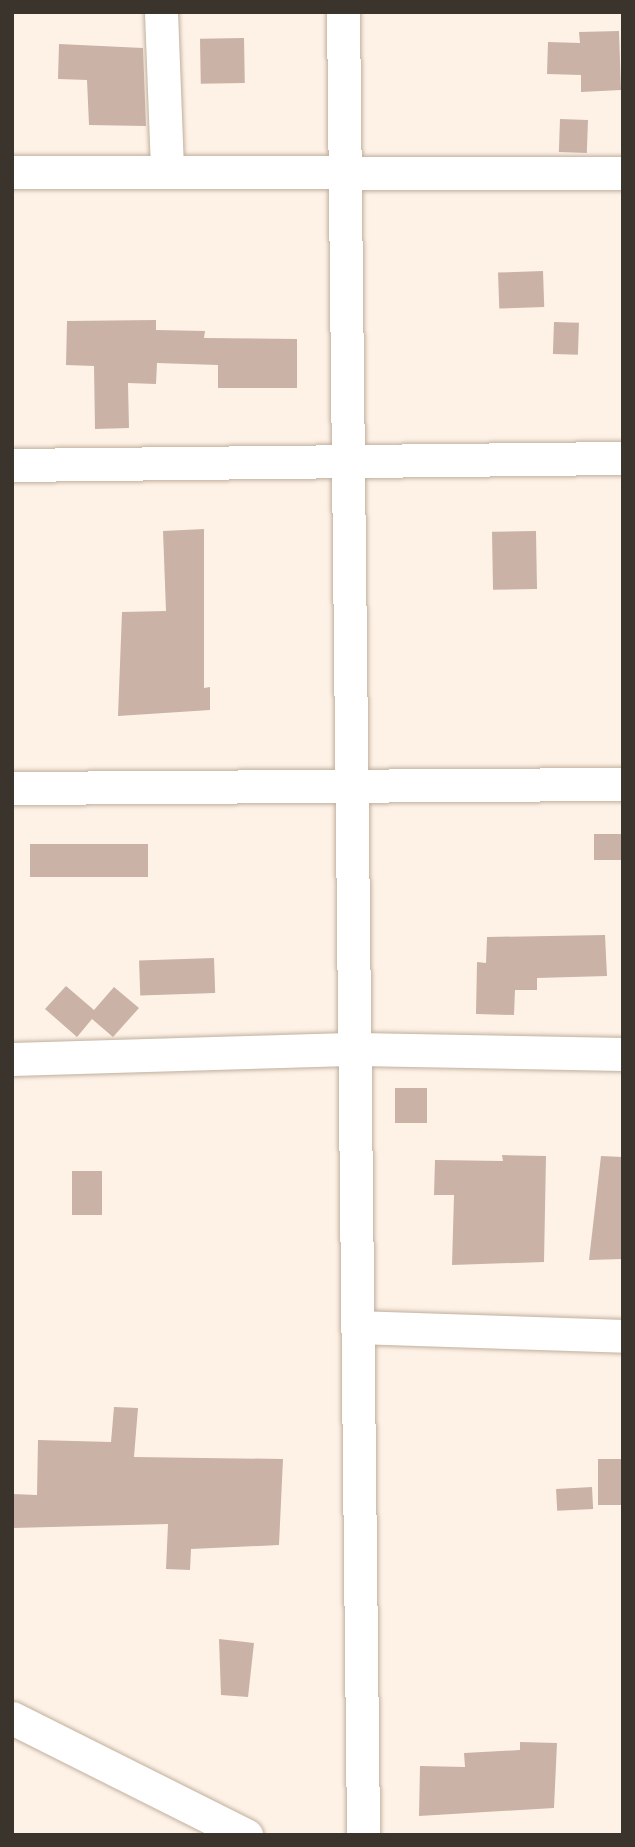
<!DOCTYPE html>
<style>
body{margin:0}
#map{position:relative;width:635px;height:1847px;overflow:hidden;background:#fef2e7;font-family:"Libre Baskerville",serif}
div>[style]{position:absolute}
[style*='--x']{left:calc(var(--x)*1px);top:calc(var(--y)*1px);width:calc(var(--w)*1px);rotate:calc(var(--a)*1deg)}
.building>*{inset:0;background:#cab2a7;transform-origin:0 0}
.roads{filter:drop-shadow(0 0 2px #c0af9d) drop-shadow(0 0 2px #c0af9d)}
.minor>*{height:33px;margin:-16.5px;padding:0 16.5px;transform-origin:16.5px;border-radius:16.5px;background:#fff}
span{translate:-50% -50%;white-space:nowrap;text-align:center;line-height:1.15;-webkit-text-stroke:7px #fff;paint-order:stroke}
.frame{position:absolute;inset:0;border:14px solid #3b342d;pointer-events:none}
</style>
<div id="map">
<div class="building">
<i style="clip-path:polygon(619px 31px,621px 90px,581px 92px,581px 75px,547px 74px,548px 42px,580px 43px,579px 32px)"></i>
<i style="left:244px;top:38px;width:45px;height:44px;rotate:89deg"></i>
<i style="clip-path:polygon(59px 44px,143px 48px,146px 126px,89px 125px,87px 80px,58px 79px)"></i>
<i style="left:560px;top:119px;width:28px;height:33px;rotate:2deg"></i>
<i style="left:543px;top:271px;width:36px;height:45px;rotate:88deg"></i>
<i style="clip-path:polygon(156px 320px,156px 330px,205px 331px,204px 338px,297px 339px,297px 388px,218px 388px,218px 365px,157px 363px,156px 384px,128px 383px,129px 428px,95px 429px,94px 366px,66px 365px,67px 321px)"></i>
<i style="left:554px;top:322px;width:25px;height:32px;rotate:2deg"></i>
<i style="clip-path:polygon(204px 529px,204px 688px,210px 687px,210px 710px,118px 716px,122px 612px,166px 611px,163px 531px)"></i>
<i style="left:536px;top:531px;width:58px;height:44px;rotate:89deg"></i>
<i style="left:594px;top:834px;width:29px;height:26px"></i>
<i style="left:30px;top:844px;width:118px;height:33px"></i>
<i style="clip-path:polygon(605px 935px,607px 976px,537px 978px,537px 990px,515px 990px,514px 1015px,476px 1014px,477px 962px,486px 963px,487px 937px)"></i>
<i style="left:214px;top:958px;width:35px;height:75px;rotate:88deg"></i>
<i style="clip-path:polygon(66px 986px,94px 1010px,114px 987px,139px 1008px,113px 1037px,92px 1019px,77px 1037px,45px 1009px)"></i>
<i style="left:395px;top:1088px;width:32px;height:35px"></i>
<i style="clip-path:polygon(502px 1155px,546px 1156px,544px 1262px,452px 1265px,454px 1195px,434px 1195px,435px 1160px,503px 1161px)"></i>
<i style="clip-path:polygon(601px 1156px,623px 1157px,623px 1259px,589px 1260px)"></i>
<i style="left:72px;top:1171px;width:30px;height:44px"></i>
<i style="clip-path:polygon(114px 1407px,138px 1408px,134px 1457px,283px 1459px,279px 1545px,191px 1549px,190px 1570px,166px 1569px,168px 1524px,12px 1528px,12px 1494px,37px 1495px,38px 1440px,111px 1442px)"></i>
<i style="left:598px;top:1459px;width:25px;height:46px"></i>
<i style="left:592px;top:1487px;width:22px;height:36px;rotate:87deg"></i>
<i style="clip-path:polygon(219px 1639px,254px 1643px,248px 1697px,221px 1695px)"></i>
<i style="clip-path:polygon(520px 1742px,557px 1743px,554px 1808px,419px 1816px,420px 1766px,465px 1767px,464px 1753px,520px 1750px)"></i>
</div>
<div class="roads">
<div class="minor">
<i style="--x:161;--y:12;--w:159;--a:87.8"></i>
<i style="--x:343;--y:12;--w:1823;--a:89.37"></i>
<i style="--x:12;--y:172;--w:611;--a:0.09"></i>
<i style="--x:12;--y:465;--w:611;--a:-0.66"></i>
<i style="--x:12;--y:788;--w:611;--a:-0.38"></i>
<i style="--x:12;--y:1059;--w:345;--a:-1.7"></i>
<i style="--x:357;--y:1049;--w:266;--a:1.1"></i>
<i style="--x:357;--y:1327;--w:266;--a:1.9"></i>
<i style="--x:12;--y:1718;--w:262;--a:26.6"></i>
</div>
</div>
<div class="frame"></div>
</div>
